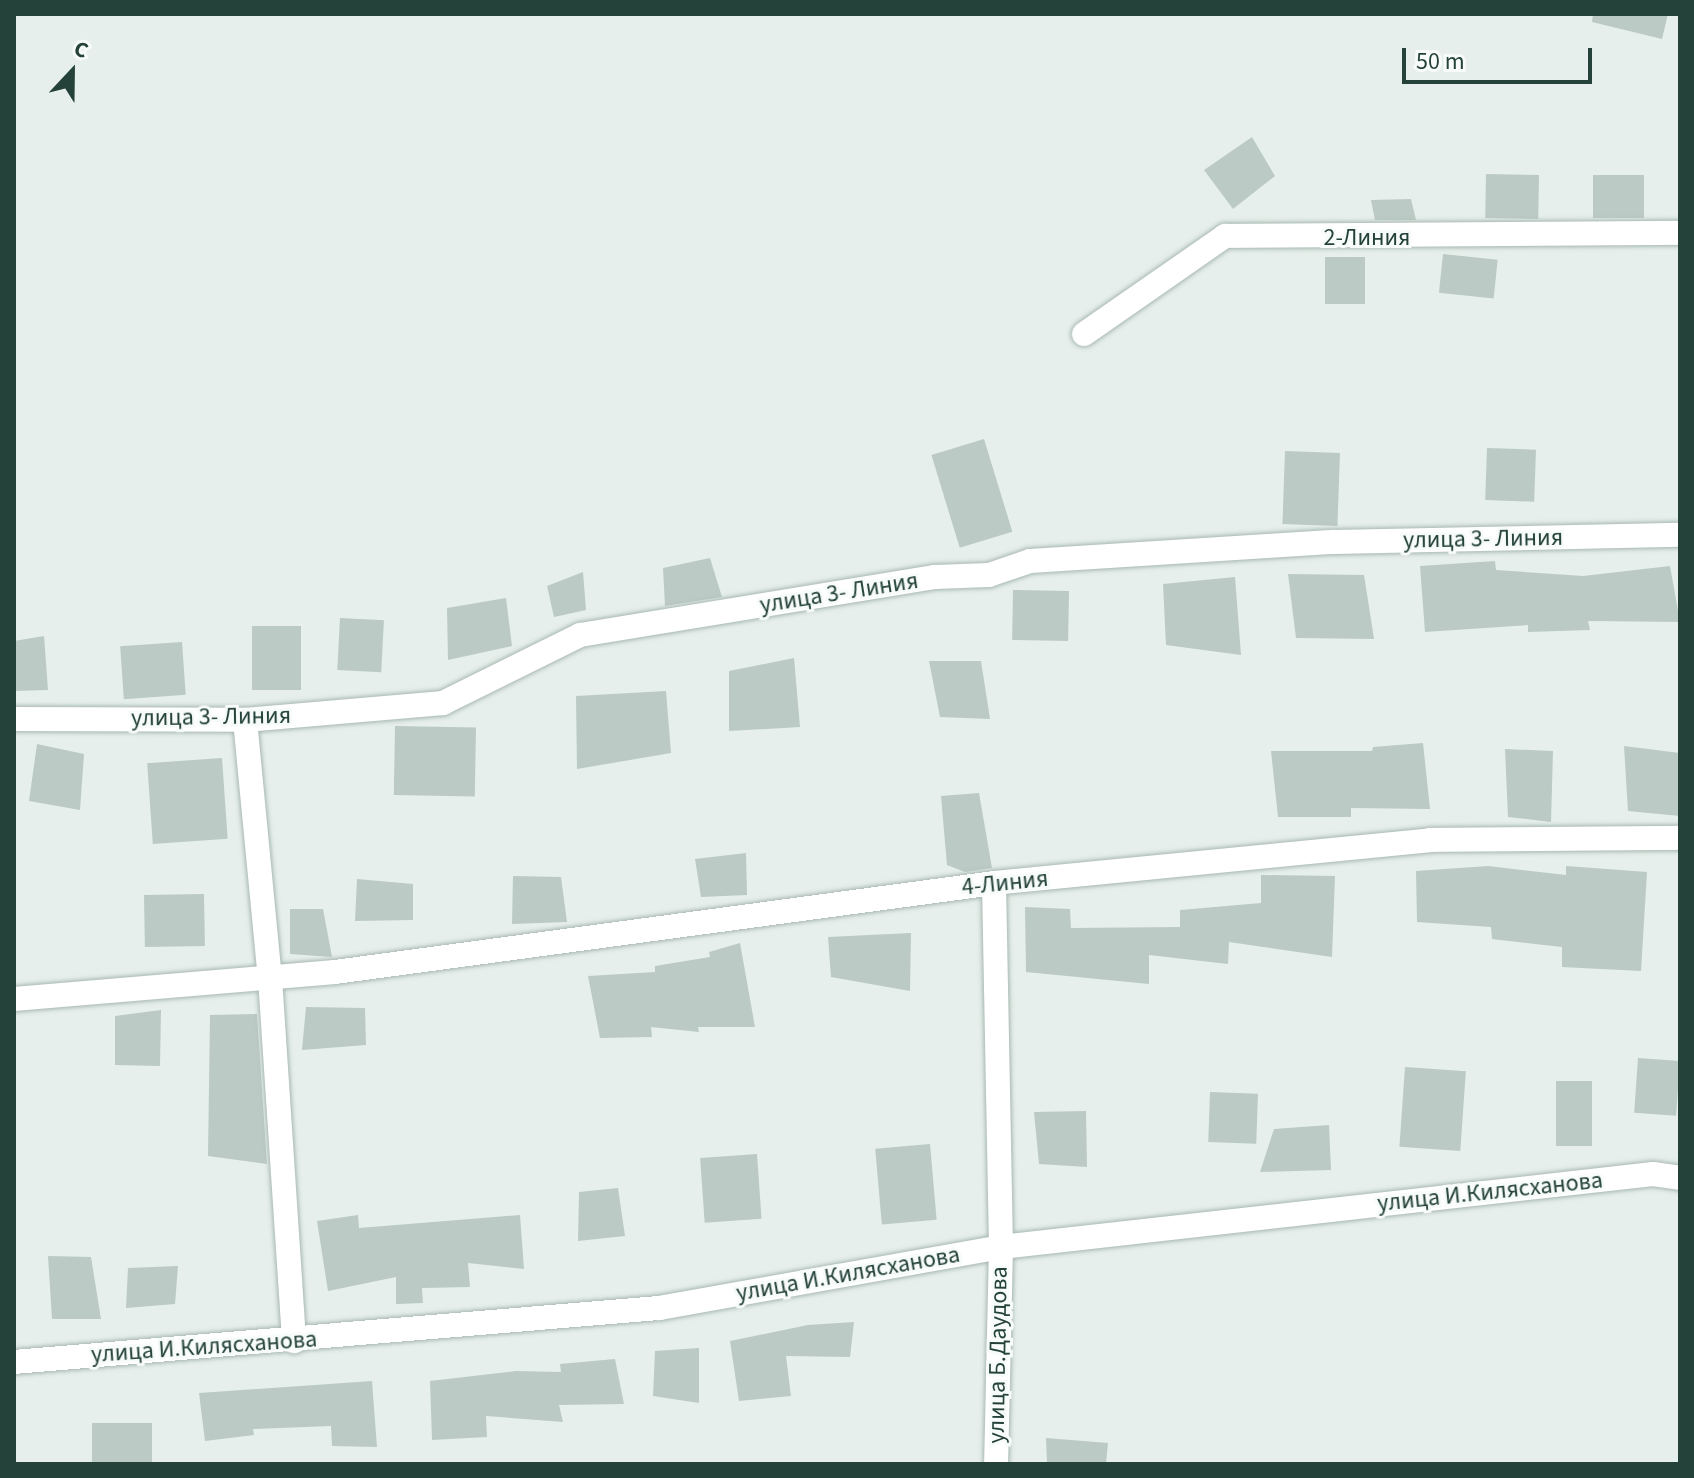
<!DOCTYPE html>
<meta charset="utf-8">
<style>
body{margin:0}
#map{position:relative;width:1694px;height:1478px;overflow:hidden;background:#e6efeb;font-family:"Source Sans 3",sans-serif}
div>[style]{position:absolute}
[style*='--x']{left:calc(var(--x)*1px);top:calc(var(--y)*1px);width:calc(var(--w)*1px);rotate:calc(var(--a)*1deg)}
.building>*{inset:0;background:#bbcac4;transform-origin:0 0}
.roads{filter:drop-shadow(0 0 2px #a8b8b2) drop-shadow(0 0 2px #a8b8b2)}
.minor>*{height:24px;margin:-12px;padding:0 12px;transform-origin:12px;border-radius:12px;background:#fff}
span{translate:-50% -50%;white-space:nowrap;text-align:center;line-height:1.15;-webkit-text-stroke:6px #f7fbf9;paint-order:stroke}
.street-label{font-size:24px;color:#24423a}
.frame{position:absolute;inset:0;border:16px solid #24423a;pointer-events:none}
.north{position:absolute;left:32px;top:32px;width:80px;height:80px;-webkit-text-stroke:6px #f7fbf9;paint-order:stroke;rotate:22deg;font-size:22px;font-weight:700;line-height:32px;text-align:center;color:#24423a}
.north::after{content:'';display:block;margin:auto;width:28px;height:36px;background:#24423a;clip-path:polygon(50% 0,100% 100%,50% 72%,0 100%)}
.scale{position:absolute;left:1402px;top:48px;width:190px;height:36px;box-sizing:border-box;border:4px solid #24423a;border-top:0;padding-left:10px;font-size:24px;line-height:28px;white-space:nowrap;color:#24423a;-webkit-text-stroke:6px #f7fbf9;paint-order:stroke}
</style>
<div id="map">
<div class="building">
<i style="clip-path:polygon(1593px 14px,1668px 14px,1662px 39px,1592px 22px)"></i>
<i style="clip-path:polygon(1252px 137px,1275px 176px,1233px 209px,1204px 170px)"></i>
<i style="left:1486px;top:174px;width:53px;height:44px;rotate:1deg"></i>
<i style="left:1644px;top:175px;width:43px;height:51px;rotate:90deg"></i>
<i style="clip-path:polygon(1411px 199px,1416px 220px,1375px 220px,1371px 200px)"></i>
<i style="left:1443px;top:254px;width:55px;height:39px;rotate:6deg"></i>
<i style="left:1325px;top:257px;width:40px;height:47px"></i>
<i style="left:984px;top:439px;width:97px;height:55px;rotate:73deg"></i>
<i style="left:1487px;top:448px;width:49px;height:52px;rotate:2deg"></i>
<i style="left:1285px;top:451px;width:55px;height:73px;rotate:2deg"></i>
<i style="clip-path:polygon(710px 558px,722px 597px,665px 606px,663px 568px)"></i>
<i style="clip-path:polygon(1495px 561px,1496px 570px,1583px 576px,1670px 566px,1680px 622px,1588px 621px,1590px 630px,1528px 632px,1528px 625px,1425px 632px,1420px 566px)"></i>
<i style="clip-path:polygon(583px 572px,586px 610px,554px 617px,547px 586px)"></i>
<i style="clip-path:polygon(1288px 574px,1364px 575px,1374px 639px,1296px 638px)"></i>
<i style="clip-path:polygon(1235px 577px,1241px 655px,1166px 645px,1163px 584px)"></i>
<i style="left:1013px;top:590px;width:56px;height:50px;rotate:1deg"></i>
<i style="clip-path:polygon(506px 598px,512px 646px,448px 660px,447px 608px)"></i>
<i style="left:340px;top:618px;width:44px;height:52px;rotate:3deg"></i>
<i style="left:301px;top:626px;width:64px;height:49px;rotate:90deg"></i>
<i style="clip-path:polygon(44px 636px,48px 690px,14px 691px,14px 641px)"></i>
<i style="left:182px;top:642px;width:53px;height:62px;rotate:86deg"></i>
<i style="clip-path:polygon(794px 658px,800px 727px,729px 731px,729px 671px)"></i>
<i style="clip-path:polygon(929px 661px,981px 661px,990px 719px,940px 717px)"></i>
<i style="clip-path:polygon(666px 691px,671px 753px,577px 769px,576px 696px)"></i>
<i style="left:395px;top:726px;width:81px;height:69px;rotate:1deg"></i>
<i style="clip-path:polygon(1423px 743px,1430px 809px,1351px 808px,1351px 817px,1278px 817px,1271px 751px,1372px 751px,1373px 747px)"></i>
<i style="clip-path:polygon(37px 744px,84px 754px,80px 810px,29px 801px)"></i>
<i style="clip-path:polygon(1624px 746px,1680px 753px,1680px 816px,1628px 811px)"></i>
<i style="clip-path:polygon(1505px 749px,1553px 751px,1551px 822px,1508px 817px)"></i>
<i style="left:222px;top:758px;width:81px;height:75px;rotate:86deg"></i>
<i style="clip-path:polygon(979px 793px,992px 868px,965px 872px,947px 865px,941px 796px)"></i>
<i style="clip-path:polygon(746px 853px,747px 895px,701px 897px,695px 859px)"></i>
<i style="clip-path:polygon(1488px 866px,1566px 875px,1566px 866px,1647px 872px,1641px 971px,1562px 967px,1562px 947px,1492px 939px,1491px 927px,1417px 922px,1416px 871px)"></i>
<i style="clip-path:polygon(1261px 875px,1335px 876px,1332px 957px,1229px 942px,1228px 964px,1149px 955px,1149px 984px,1026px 972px,1025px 907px,1070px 909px,1071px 928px,1180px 927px,1180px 910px,1261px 903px)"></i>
<i style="clip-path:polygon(513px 876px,561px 877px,567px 922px,512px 924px)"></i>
<i style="clip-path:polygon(357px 879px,413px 884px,413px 920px,355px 921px)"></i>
<i style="left:204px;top:894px;width:52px;height:60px;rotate:89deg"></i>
<i style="clip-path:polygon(290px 909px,323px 909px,332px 957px,290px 954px)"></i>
<i style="clip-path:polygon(911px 933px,910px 991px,831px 977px,828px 937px)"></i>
<i style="clip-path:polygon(740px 943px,755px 1027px,698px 1027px,699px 1032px,651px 1027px,652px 1037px,600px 1038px,588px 976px,655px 972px,655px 966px,710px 957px,709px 952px)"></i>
<i style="clip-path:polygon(306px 1007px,365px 1008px,366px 1045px,302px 1050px)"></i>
<i style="clip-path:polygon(161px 1010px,160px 1066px,115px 1065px,115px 1016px)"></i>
<i style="clip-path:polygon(257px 1014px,267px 1164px,208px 1156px,210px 1015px)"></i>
<i style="left:1638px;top:1058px;width:42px;height:55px;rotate:4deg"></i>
<i style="left:1405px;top:1067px;width:61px;height:80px;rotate:4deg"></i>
<i style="left:1556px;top:1081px;width:36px;height:65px"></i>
<i style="left:1210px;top:1092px;width:48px;height:50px;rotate:2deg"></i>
<i style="clip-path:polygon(1086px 1111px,1087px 1167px,1039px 1164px,1034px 1112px)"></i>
<i style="clip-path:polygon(1329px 1125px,1331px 1170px,1260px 1172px,1274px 1129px)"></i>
<i style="left:930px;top:1144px;width:76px;height:55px;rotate:85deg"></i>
<i style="left:757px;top:1154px;width:65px;height:57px;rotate:86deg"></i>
<i style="clip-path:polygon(618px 1188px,625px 1236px,578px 1241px,579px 1192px)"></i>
<i style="clip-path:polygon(358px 1215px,359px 1228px,520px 1215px,524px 1269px,468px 1263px,470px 1287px,422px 1288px,423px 1303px,396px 1304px,396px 1277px,328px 1291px,317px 1221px)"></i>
<i style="clip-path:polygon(48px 1256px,91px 1257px,101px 1319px,52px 1319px)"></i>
<i style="clip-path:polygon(178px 1266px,175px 1304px,126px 1308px,128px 1268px)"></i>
<i style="clip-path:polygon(854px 1322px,850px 1357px,786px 1356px,791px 1396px,739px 1401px,730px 1341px,808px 1325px)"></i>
<i style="clip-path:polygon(699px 1348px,699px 1403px,653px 1396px,655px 1351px)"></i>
<i style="clip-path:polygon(615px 1359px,624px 1404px,559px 1405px,563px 1422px,486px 1416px,487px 1437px,432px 1440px,430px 1381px,516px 1371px,561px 1372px,560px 1364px)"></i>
<i style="clip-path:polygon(372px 1381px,377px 1447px,332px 1446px,331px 1426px,253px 1429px,254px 1435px,205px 1441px,199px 1393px)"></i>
<i style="left:92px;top:1423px;width:60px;height:41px"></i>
<i style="clip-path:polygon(1046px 1438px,1108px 1443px,1106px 1464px,1047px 1464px)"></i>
</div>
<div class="roads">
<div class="minor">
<i style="--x:1084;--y:334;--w:172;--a:-34.8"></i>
<i style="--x:1225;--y:236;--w:455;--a:-0.4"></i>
<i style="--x:14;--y:719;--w:231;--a:0.2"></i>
<i style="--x:245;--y:720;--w:199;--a:-4.9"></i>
<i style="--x:443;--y:703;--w:153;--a:-26.4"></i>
<i style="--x:580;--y:635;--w:360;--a:-9.3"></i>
<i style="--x:935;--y:577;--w:54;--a:-2.1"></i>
<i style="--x:989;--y:575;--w:43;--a:-18.9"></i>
<i style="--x:1030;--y:561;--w:305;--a:-3.6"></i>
<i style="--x:1334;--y:542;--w:346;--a:-1.2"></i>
<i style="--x:245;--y:720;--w:259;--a:84.5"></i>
<i style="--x:270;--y:978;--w:364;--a:86.2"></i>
<i style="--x:994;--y:883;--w:364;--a:88.9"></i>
<i style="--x:1001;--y:1247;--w:217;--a:91.3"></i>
<i style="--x:14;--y:999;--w:322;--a:-4.8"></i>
<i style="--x:335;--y:972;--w:665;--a:-7.69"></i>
<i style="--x:994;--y:883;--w:438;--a:-5.6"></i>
<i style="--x:1430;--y:840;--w:250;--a:-0.5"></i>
<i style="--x:14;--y:1362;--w:647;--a:-4.79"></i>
<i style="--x:659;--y:1308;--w:347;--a:-10.1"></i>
<i style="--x:1001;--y:1247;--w:656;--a:-6.39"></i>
<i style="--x:1653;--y:1174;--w:27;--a:8"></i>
</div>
</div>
<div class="street-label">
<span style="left:1367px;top:238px">2-Линия</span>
<span style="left:1483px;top:539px;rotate:-1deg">улица 3- Линия</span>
<span style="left:839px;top:593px;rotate:-9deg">улица 3- Линия</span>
<span style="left:211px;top:717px;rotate:-1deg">улица 3- Линия</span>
<span style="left:1005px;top:883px;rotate:-6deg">4-Линия</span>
<span style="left:1490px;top:1192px;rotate:-6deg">улица И.Килясханова</span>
<span style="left:848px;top:1274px;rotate:-10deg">улица И.Килясханова</span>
<span style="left:204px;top:1347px;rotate:-4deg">улица И.Килясханова</span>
<span style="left:998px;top:1355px;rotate:-89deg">улица Б.Даудова</span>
</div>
<div class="frame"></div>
<div class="north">С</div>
<div class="scale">50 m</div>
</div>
